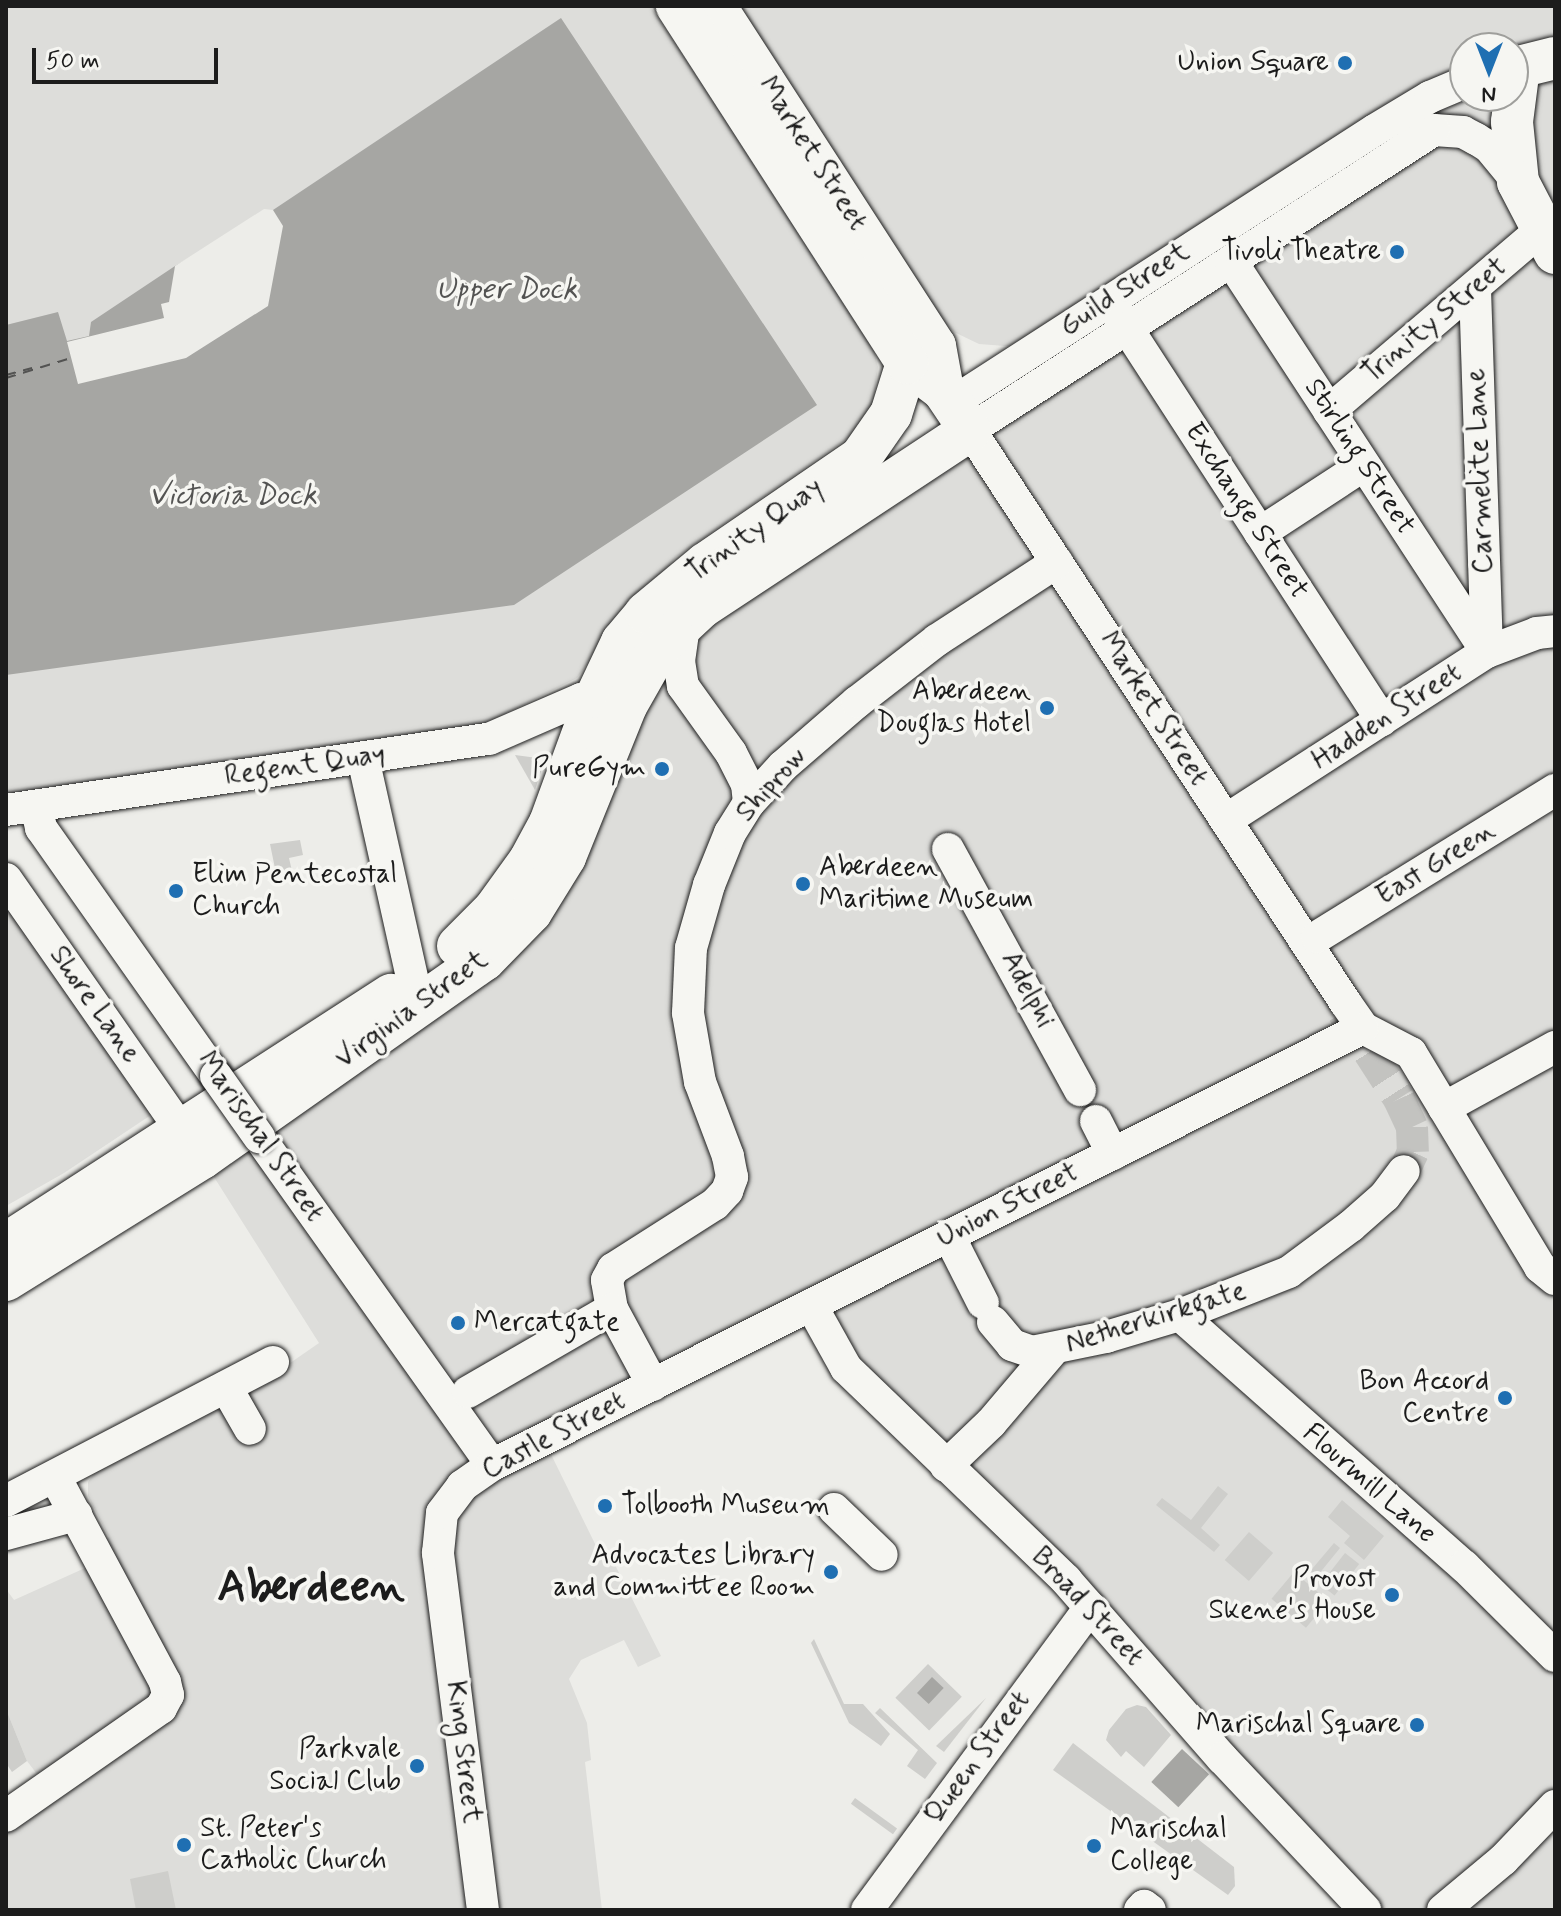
<!DOCTYPE html>
<style>
body{margin:0}
#map{position:relative;width:1561px;height:1916px;overflow:hidden;background:#edede9;font-family:Mynerve,sans-serif}
div>[style]{position:absolute}
[style*='--x']{left:calc(var(--x)*1px);top:calc(var(--y)*1px);width:calc(var(--w)*1px);rotate:calc(var(--a)*1deg)}
.built>*{inset:0;background:#ddddda}
.green>*{inset:0;background:#cececb;transform-origin:0 0}
.water>*{inset:0;background:#a6a6a3;transform-origin:0 0}
.pier>*{inset:0;background:#edede9}
.ferry>*{height:2px;margin-top:-1px;transform-origin:0;background:repeating-linear-gradient(90deg,#535352 0 10px,transparent 0 18px)}
.minor-tunnel>*{height:32px;margin-top:-16px;transform-origin:0;background:repeating-linear-gradient(90deg,#c3c3c0 0 32px,transparent 0 48px)}
.roads{filter:drop-shadow(0 0 2px #1c1c1c) drop-shadow(0 0 2px #1c1c1c)}
.minor>*{height:32px;margin:-16px;padding:0 16px;transform-origin:16px;border-radius:16px;background:#f6f6f2}
.major>*{height:42px;margin:-21px;padding:0 21px;transform-origin:21px;border-radius:21px;background:#f6f6f2}
.bridges{filter:drop-shadow(0 0 2px #1c1c1c) drop-shadow(0 0 2px #1c1c1c)}
.minor-bridge>*{height:32px;margin:-16px;padding:0 16px;transform-origin:16px;border-radius:16px;background:#f6f6f2}
.dots>*{width:22px;height:22px;translate:-50% -50%;box-sizing:border-box;border:4px solid #f6f6f2;border-radius:50%}
span{translate:-50% -50%;white-space:nowrap;text-align:center;line-height:1.15;-webkit-text-stroke:7px #f6f6f2;paint-order:stroke}
.poi-label{font-size:28px;color:#1c1c1c}
.right{translate:-100% -50%;text-align:right}
.left{translate:0 -50%;text-align:left}
.street-label{font-size:28px;color:#1c1c1c}
.water-label{font-size:30px;color:#535352;font-style:italic}
.town-label{font-size:44px;color:#1c1c1c;font-weight:700}
.frame{position:absolute;inset:0;border:8px solid #1c1c1c;pointer-events:none}
.north{position:absolute;left:1449px;top:32px;width:80px;height:80px;box-sizing:border-box;background:#f6f6f2;border:2px solid #9f9f9c;border-radius:50%;rotate:180deg;font-size:22px;font-weight:700;line-height:32px;text-align:center;color:#1c1c1c}
.north::after{content:'';display:block;margin:auto;width:28px;height:36px;background:#1f6fb2;clip-path:polygon(50% 0,100% 100%,50% 72%,0 100%)}
.scale{position:absolute;left:32px;top:48px;width:186px;height:36px;box-sizing:border-box;border:4px solid #1c1c1c;border-top:0;padding-left:10px;font-size:24px;line-height:28px;white-space:nowrap;color:#1c1c1c;-webkit-text-stroke:6px #f6f6f2;paint-order:stroke}
</style>
<div id="map">
<div class="built">
<i style="clip-path:polygon(6px 6px,650px 6px,871px 339px,878px 367px,873px 406px,858px 431px,676px 557px,610px 632px,577px 678px,483px 725px,6px 794px)"></i>
<i style="clip-path:polygon(evenodd,716px 6px,1555px 6px,1555px 1910px,1365px 1910px,811px 1305px,544px 1440px,599px 1552px,611px 1557px,661px 1656px,638px 1667px,624px 1640px,581px 1660px,569px 1679px,587px 1723px,591px 1760px,585px 1762px,602px 1910px,6px 1910px,6px 1816px,46px 1786px,27px 1761px,6px 1709px,6px 1589px,14px 1600px,114px 1555px,106px 1539px,109px 1537px,88px 1496px,88px 1482px,95px 1472px,251px 1390px,319px 1343px,202px 1158px,419px 1008px,695px 636px,1231px 261px,1208px 226px,1018px 347px,979px 344px,954px 332px,876px 251px,716px 6px,1465px 48px,1513px 48px,1513px 96px,1465px 96px,1465px 48px)"></i>
<i style="clip-path:polygon(6px 874px,169px 1103px,64px 1173px,6px 1206px)"></i>
</div>
<div class="green">
<i style="clip-path:polygon(515px 755px,545px 759px,535px 790px)"></i>
<i style="clip-path:polygon(300px 840px,303px 855px,289px 858px,294px 880px,278px 883px,270px 844px)"></i>
<i style="clip-path:polygon(1218px 1486px,1228px 1494px,1201px 1528px,1220px 1545px,1214px 1552px,1156px 1505px,1162px 1498px,1191px 1520px)"></i>
<i style="clip-path:polygon(1342px 1500px,1384px 1536px,1364px 1560px,1344px 1543px,1350px 1536px,1328px 1517px)"></i>
<i style="left:1249px;top:1532px;width:32px;height:37px;rotate:41deg"></i>
<i style="clip-path:polygon(1334px 1543px,1340px 1548px,1314px 1580px,1299px 1568px,1303px 1562px,1312px 1569px)"></i>
<i style="left:1345px;top:1553px;width:18px;height:40px;rotate:38deg"></i>
<i style="left:1294px;top:1572px;width:45px;height:35px;rotate:40deg"></i>
<i style="clip-path:polygon(814px 1639px,844px 1704px,863px 1704px,890px 1734px,881px 1746px,849px 1723px,811px 1643px)"></i>
<i style="left:928px;top:1664px;width:47px;height:47px;rotate:44deg"></i>
<i style="clip-path:polygon(986px 1698px,944px 1752px,936px 1746px)"></i>
<i style="clip-path:polygon(1137px 1705px,1146px 1707px,1171px 1735px,1144px 1767px,1126px 1751px,1121px 1757px,1106px 1740px,1109px 1730px,1126px 1709px)"></i>
<i style="clip-path:polygon(880px 1708px,937px 1763px,925px 1779px,907px 1766px,918px 1750px,875px 1713px)"></i>
<i style="clip-path:polygon(6px 1709px,27px 1761px,12px 1772px,6px 1763px)"></i>
<i style="clip-path:polygon(1073px 1743px,1234px 1867px,1235px 1886px,1228px 1895px,1053px 1770px)"></i>
<i style="left:855px;top:1798px;width:52px;height:7px;rotate:36deg"></i>
<i style="clip-path:polygon(168px 1871px,176px 1910px,136px 1910px,130px 1879px)"></i>
</div>
<div class="water">
<i style="clip-path:polygon(561px 18px,817px 405px,514px 605px,6px 675px,6px 325px,58px 312px,67px 341px,89px 336px,91px 322px,175px 266px,273px 210px)"></i>
<i style="left:932px;top:1677px;width:16px;height:22px;rotate:43deg"></i>
<i style="left:1182px;top:1749px;width:37px;height:45px;rotate:43deg"></i>
</div>
<div class="pier">
<i style="clip-path:polygon(264px 209px,273px 210px,283px 226px,268px 306px,186px 358px,78px 384px,67px 342px,164px 318px,161px 304px,169px 302px,175px 266px)"></i>
</div>
<div class="ferry">
<i style="--x:6;--y:375;--w:27;--a:-15"></i>
<i style="--x:6;--y:378;--w:68;--a:-17.1"></i>
</div>
<div class="minor-tunnel">
<i style="--x:1343;--y:1012;--w:103;--a:57.2"></i>
<i style="--x:1399;--y:1099;--w:31;--a:65"></i>
<i style="--x:1412;--y:1127;--w:25;--a:88"></i>
<i style="--x:1413;--y:1152;--w:21;--a:115"></i>
</div>
<div class="roads">
<div class="minor">
<i style="--x:1518;--y:182;--w:45;--a:-129.6"></i>
<i style="--x:1489;--y:147;--w:15;--a:-148"></i>
<i style="--x:1476;--y:139;--w:15;--a:-152"></i>
<i style="--x:1463;--y:132;--w:29;--a:-176"></i>
<i style="--x:1434;--y:130;--w:553;--a:147.12"></i>
<i style="--x:970;--y:430;--w:684;--a:56.75"></i>
<i style="--x:1345;--y:1002;--w:32;--a:55"></i>
<i style="--x:1363;--y:1028;--w:54;--a:27.5"></i>
<i style="--x:1411;--y:1053;--w:250;--a:58.9"></i>
<i style="--x:1540;--y:1267;--w:19;--a:39"></i>
<i style="--x:1231;--y:261;--w:467;--a:56.8"></i>
<i style="--x:1475;--y:289;--w:363;--a:88.1"></i>
<i style="--x:1116;--y:311;--w:488;--a:57"></i>
<i style="--x:952;--y:403;--w:503;--a:-32.84"></i>
<i style="--x:1375;--y:130;--w:64;--a:-31"></i>
<i style="--x:1430;--y:97;--w:38;--a:-23"></i>
<i style="--x:1329;--y:411;--w:277;--a:-40.5"></i>
<i style="--x:1260;--y:533;--w:124;--a:-33.2"></i>
<i style="--x:685;--y:619;--w:42;--a:98.1"></i>
<i style="--x:679;--y:661;--w:25;--a:81"></i>
<i style="--x:683;--y:686;--w:82;--a:54.4"></i>
<i style="--x:731;--y:753;--w:35;--a:63"></i>
<i style="--x:747;--y:784;--w:19;--a:84"></i>
<i style="--x:363;--y:758;--w:229;--a:77.4"></i>
<i style="--x:36;--y:806;--w:23;--a:77"></i>
<i style="--x:41;--y:828;--w:304;--a:54.8"></i>
<i style="--x:6;--y:810;--w:488;--a:-8.4"></i>
<i style="--x:489;--y:739;--w:100;--a:-23.5"></i>
<i style="--x:581;--y:699;--w:15;--a:-8"></i>
<i style="--x:1226;--y:820;--w:310;--a:-32.8"></i>
<i style="--x:1487;--y:652;--w:53;--a:-20.8"></i>
<i style="--x:1537;--y:633;--w:18;--a:-6"></i>
<i style="--x:948;--y:849;--w:275;--a:61.3"></i>
<i style="--x:6;--y:879;--w:307;--a:55.1"></i>
<i style="--x:1317;--y:937;--w:280;--a:-31.7"></i>
<i style="--x:1444;--y:1108;--w:127;--a:-28.8"></i>
<i style="--x:1096;--y:1121;--w:37;--a:63"></i>
<i style="--x:259;--y:1137;--w:402;--a:54.6"></i>
<i style="--x:949;--y:1236;--w:75;--a:63.1"></i>
<i style="--x:811;--y:1305;--w:72;--a:60.9"></i>
<i style="--x:846;--y:1368;--w:306;--a:43.9"></i>
<i style="--x:1066;--y:1580;--w:237;--a:48.8"></i>
<i style="--x:1222;--y:1758;--w:209;--a:46.7"></i>
<i style="--x:1180;--y:1315;--w:379;--a:41.5"></i>
<i style="--x:1464;--y:1566;--w:128;--a:44.7"></i>
<i style="--x:993;--y:1322;--w:30;--a:50"></i>
<i style="--x:1012;--y:1345;--w:21;--a:19"></i>
<i style="--x:1032;--y:1352;--w:76;--a:-11.5"></i>
<i style="--x:1106;--y:1337;--w:77;--a:-16.6"></i>
<i style="--x:1180;--y:1315;--w:117;--a:-21.5"></i>
<i style="--x:1289;--y:1272;--w:77;--a:-36.6"></i>
<i style="--x:1351;--y:1226;--w:45;--a:-41.4"></i>
<i style="--x:1385;--y:1196;--w:31;--a:-53"></i>
<i style="--x:653;--y:1385;--w:86;--a:-118.3"></i>
<i style="--x:612;--y:1309;--w:29;--a:-100"></i>
<i style="--x:607;--y:1280;--w:13;--a:-61"></i>
<i style="--x:613;--y:1269;--w:121;--a:-32.5"></i>
<i style="--x:715;--y:1204;--w:18;--a:-47"></i>
<i style="--x:727;--y:1191;--w:15;--a:-70"></i>
<i style="--x:732;--y:1177;--w:21;--a:-101"></i>
<i style="--x:728;--y:1156;--w:79;--a:-110.7"></i>
<i style="--x:700;--y:1082;--w:70;--a:-99.9"></i>
<i style="--x:688;--y:1013;--w:65;--a:-87.4"></i>
<i style="--x:691;--y:948;--w:66;--a:-74.1"></i>
<i style="--x:709;--y:885;--w:56;--a:-68"></i>
<i style="--x:730;--y:833;--w:36;--a:-58"></i>
<i style="--x:749;--y:803;--w:50;--a:-47.4"></i>
<i style="--x:783;--y:766;--w:98;--a:-40.9"></i>
<i style="--x:857;--y:702;--w:101;--a:-37.8"></i>
<i style="--x:937;--y:640;--w:143;--a:-33"></i>
<i style="--x:226;--y:1387;--w:48;--a:60.3"></i>
<i style="--x:468;--y:1392;--w:166;--a:-30"></i>
<i style="--x:946;--y:1466;--w:62;--a:-43.7"></i>
<i style="--x:991;--y:1423;--w:97;--a:-49.6"></i>
<i style="--x:6;--y:1501;--w:301;--a:-27.5"></i>
<i style="--x:834;--y:1509;--w:66;--a:43.8"></i>
<i style="--x:6;--y:1534;--w:73;--a:-15.2"></i>
<i style="--x:6;--y:1816;--w:189;--a:-34.9"></i>
<i style="--x:161;--y:1708;--w:15;--a:-62"></i>
<i style="--x:168;--y:1695;--w:13;--a:-103"></i>
<i style="--x:165;--y:1682;--w:233;--a:-118.2"></i>
<i style="--x:483;--y:1910;--w:360;--a:-97.2"></i>
<i style="--x:438;--y:1553;--w:40;--a:-84.3"></i>
<i style="--x:442;--y:1513;--w:34;--a:-53"></i>
<i style="--x:462;--y:1486;--w:37;--a:-35"></i>
<i style="--x:492;--y:1465;--w:974;--a:-26.64"></i>
<i style="--x:867;--y:1910;--w:376;--a:-53.6"></i>
<i style="--x:1140;--y:1910;--w:6;--a:-45"></i>
<i style="--x:1144;--y:1906;--w:7;--a:34"></i>
<i style="--x:1443;--y:1910;--w:78;--a:-39.8"></i>
<i style="--x:1503;--y:1860;--w:75;--a:-46.1"></i>
</div>
<div class="major">
<i style="--x:715;--y:6;--w:405;--a:57.1"></i>
<i style="--x:935;--y:346;--w:45;--a:79.7"></i>
<i style="--x:1555;--y:58;--w:37;--a:166"></i>
<i style="--x:1519;--y:67;--w:55;--a:97.3"></i>
<i style="--x:1512;--y:122;--w:60;--a:84.3"></i>
<i style="--x:1518;--y:182;--w:80;--a:62.5"></i>
<i style="--x:458;--y:946;--w:51;--a:-45"></i>
<i style="--x:494;--y:910;--w:62;--a:-54.2"></i>
<i style="--x:530;--y:860;--w:42;--a:-61.6"></i>
<i style="--x:550;--y:823;--w:134;--a:-69.9"></i>
<i style="--x:596;--y:697;--w:61;--a:-64.7"></i>
<i style="--x:622;--y:642;--w:38;--a:-50"></i>
<i style="--x:646;--y:613;--w:77;--a:-39.7"></i>
<i style="--x:705;--y:564;--w:189;--a:-34.4"></i>
<i style="--x:861;--y:457;--w:52;--a:-55.1"></i>
<i style="--x:891;--y:414;--w:53;--a:-72.6"></i>
<i style="--x:6;--y:1244;--w:459;--a:-32.9"></i>
<i style="--x:6;--y:1280;--w:231;--a:-31.9"></i>
<i style="--x:202;--y:1158;--w:345;--a:-35.1"></i>
<i style="--x:484;--y:960;--w:67;--a:-45.6"></i>
<i style="--x:531;--y:912;--w:65;--a:-58.3"></i>
<i style="--x:565;--y:857;--w:163;--a:-68"></i>
<i style="--x:626;--y:706;--w:69;--a:-60.5"></i>
<i style="--x:660;--y:646;--w:57;--a:-42.9"></i>
<i style="--x:702;--y:607;--w:321;--a:-33.4"></i>
<i style="--x:970;--y:430;--w:48;--a:-124"></i>
<i style="--x:943;--y:390;--w:45;--a:-143.1"></i>
<i style="--x:907;--y:363;--w:425;--a:-122.8"></i>
</div>
</div>
<div class="bridges">
<div class="minor-bridge">
<i style="--x:216;--y:1076;--w:75;--a:54.8"></i>
</div>
</div>
<div class="dots">
<i style="left:1345px;top:63px;background:#1f6fb2"></i>
<i style="left:1397px;top:252px;background:#1f6fb2"></i>
<i style="left:1047px;top:708px;background:#1f6fb2"></i>
<i style="left:662px;top:769px;background:#1f6fb2"></i>
<i style="left:803px;top:884px;background:#1f6fb2"></i>
<i style="left:176px;top:891px;background:#1f6fb2"></i>
<i style="left:458px;top:1323px;background:#1f6fb2"></i>
<i style="left:1505px;top:1398px;background:#1f6fb2"></i>
<i style="left:605px;top:1506px;background:#1f6fb2"></i>
<i style="left:831px;top:1572px;background:#1f6fb2"></i>
<i style="left:1392px;top:1595px;background:#1f6fb2"></i>
<i style="left:1417px;top:1725px;background:#1f6fb2"></i>
<i style="left:417px;top:1766px;background:#1f6fb2"></i>
<i style="left:184px;top:1845px;background:#1f6fb2"></i>
<i style="left:1094px;top:1846px;background:#1f6fb2"></i>
</div>
<div class="poi-label">
<span class="right" style="left:1329px;top:63px">Union Square</span>
<span class="right" style="left:1381px;top:252px">Tivoli Theatre</span>
<span class="right" style="left:1031px;top:708px">Aberdeen<br>Douglas Hotel</span>
<span class="right" style="left:646px;top:769px">PureGym</span>
<span class="left" style="left:819px;top:884px">Aberdeen<br>Maritime Museum</span>
<span class="left" style="left:192px;top:891px">Elim Pentecostal<br>Church</span>
<span class="left" style="left:474px;top:1323px">Mercatgate</span>
<span class="right" style="left:1489px;top:1398px">Bon Accord<br>Centre</span>
<span class="left" style="left:621px;top:1506px">Tolbooth Museum</span>
<span class="right" style="left:815px;top:1572px">Advocates Library<br>and Committee Room</span>
<span class="right" style="left:1376px;top:1595px">Provost<br>Skene's House</span>
<span class="right" style="left:1401px;top:1725px">Marischal Square</span>
<span class="right" style="left:401px;top:1766px">Parkvale<br>Social Club</span>
<span class="left" style="left:200px;top:1845px">St. Peter's<br>Catholic Church</span>
<span class="left" style="left:1110px;top:1846px">Marischal<br>College</span>
</div>
<div class="street-label">
<span style="left:812px;top:154px;rotate:57deg">Market Street</span>
<span style="left:1125px;top:290px;rotate:-33deg">Guild Street</span>
<span style="left:1435px;top:321px;rotate:-40deg">Trinity Street</span>
<span style="left:1359px;top:457px;rotate:57deg">Stirling Street</span>
<span style="left:1481px;top:471px;rotate:-92deg">Carmelite Lane</span>
<span style="left:1246px;top:511px;rotate:57deg">Exchange Street</span>
<span style="left:755px;top:531px;rotate:-35deg">Trinity Quay</span>
<span style="left:1153px;top:709px;rotate:57deg">Market Street</span>
<span style="left:1387px;top:717px;rotate:-33deg">Hadden Street</span>
<span style="left:305px;top:766px;rotate:-8deg">Regent Quay</span>
<span style="left:772px;top:785px;rotate:-48deg">Shiprow</span>
<span style="left:1436px;top:864px;rotate:-32deg">East Green</span>
<span style="left:1027px;top:990px;rotate:62deg">Adelphi</span>
<span style="left:94px;top:1005px;rotate:55deg">Shore Lane</span>
<span style="left:412px;top:1010px;rotate:-36deg">Virginia Street</span>
<span style="left:260px;top:1137px;rotate:55deg">Marischal Street</span>
<span style="left:1008px;top:1206px;rotate:-27deg">Union Street</span>
<span style="left:1156px;top:1318px;rotate:-17deg">Netherkirkgate</span>
<span style="left:554px;top:1436px;rotate:-28deg">Castle Street</span>
<span style="left:1369px;top:1484px;rotate:41deg">Flourmill Lane</span>
<span style="left:1087px;top:1607px;rotate:47deg">Broad Street</span>
<span style="left:463px;top:1752px;rotate:83deg">King Street</span>
<span style="left:978px;top:1758px;rotate:-54deg">Queen Street</span>
</div>
<div class="water-label">
<span style="left:507px;top:290px">Upper Dock</span>
<span style="left:233px;top:496px">Victoria Dock</span>
</div>
<div class="town-label">
<span style="left:311px;top:1588px">Aberdeen</span>
</div>
<div class="frame"></div>
<div class="north">N</div>
<div class="scale">50 m</div>
</div>
